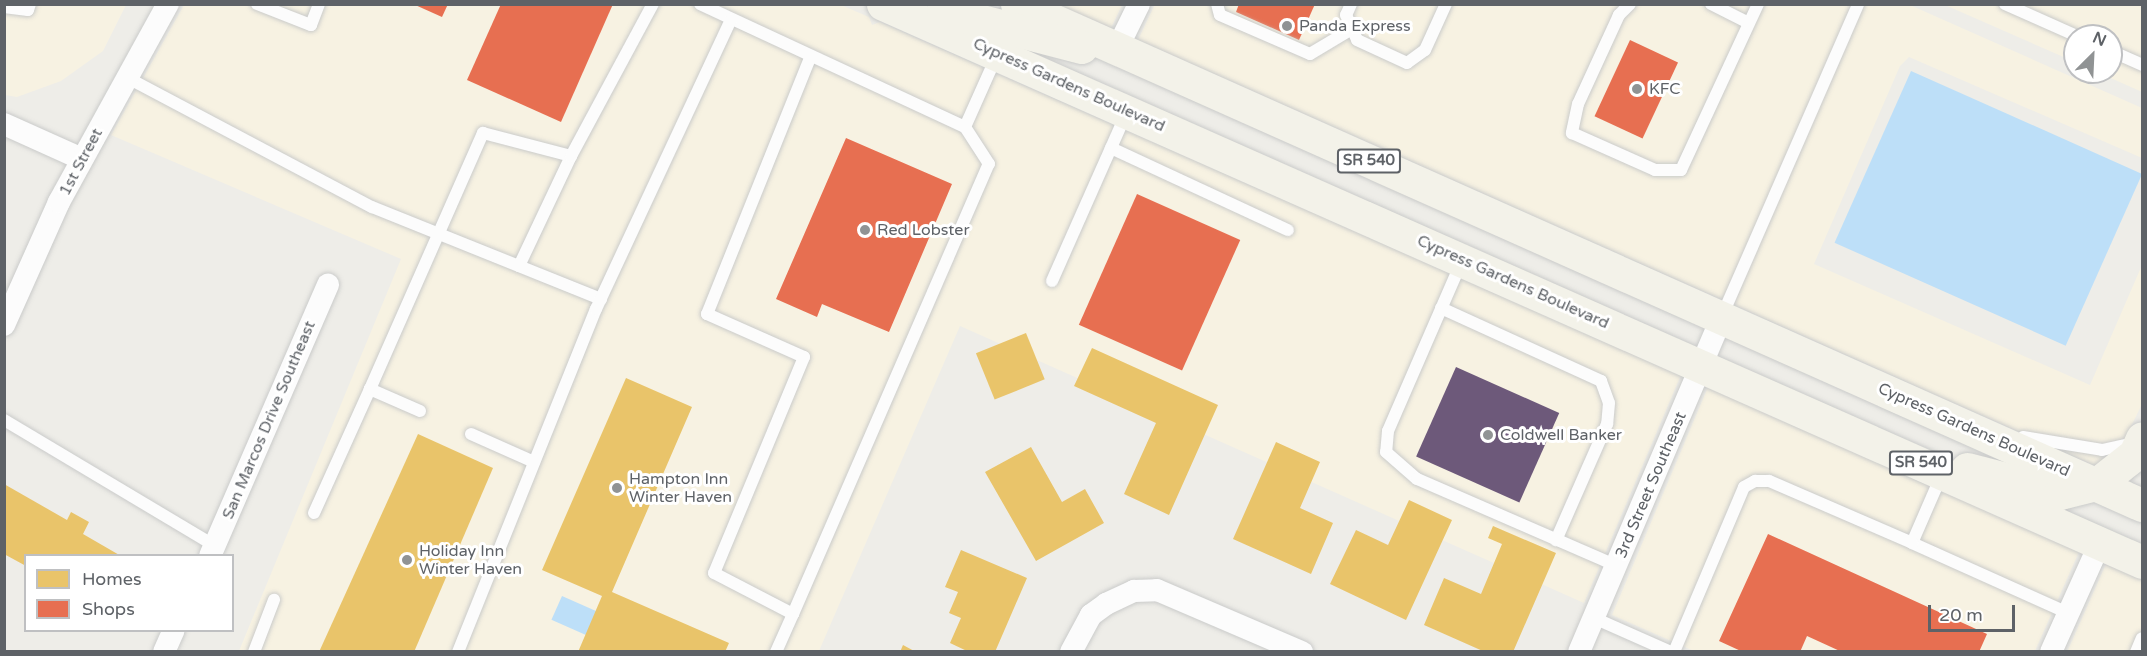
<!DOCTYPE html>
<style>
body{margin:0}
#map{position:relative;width:2147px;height:656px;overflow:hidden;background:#eeede8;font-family:"Varela Round",sans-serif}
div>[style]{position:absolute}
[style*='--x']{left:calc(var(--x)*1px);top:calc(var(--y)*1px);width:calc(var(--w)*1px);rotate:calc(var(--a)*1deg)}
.commercial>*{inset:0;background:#f7f2e2}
.water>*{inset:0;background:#bddff8;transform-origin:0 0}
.homes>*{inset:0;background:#e9c46a;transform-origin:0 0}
.shops>*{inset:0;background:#e76f51;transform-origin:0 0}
.offices>*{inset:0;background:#6d597a;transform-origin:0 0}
.roads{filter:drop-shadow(0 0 2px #cacbca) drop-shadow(0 0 2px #cacbca)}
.service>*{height:12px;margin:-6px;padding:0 6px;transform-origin:6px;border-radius:6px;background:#fcfcfc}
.minor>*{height:22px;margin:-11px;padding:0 11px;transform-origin:11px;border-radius:11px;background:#fcfcfc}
.primary>*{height:33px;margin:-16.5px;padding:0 16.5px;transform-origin:16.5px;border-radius:16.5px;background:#f3f2e9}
.dots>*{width:16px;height:16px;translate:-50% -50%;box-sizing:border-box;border:3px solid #fff;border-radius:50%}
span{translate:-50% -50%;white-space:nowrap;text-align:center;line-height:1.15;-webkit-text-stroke:6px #fff;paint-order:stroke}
.shield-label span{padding:2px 4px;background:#fff;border:2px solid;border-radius:4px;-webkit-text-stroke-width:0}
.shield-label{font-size:15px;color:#5e6267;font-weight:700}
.poi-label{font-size:16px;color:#5e6267}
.left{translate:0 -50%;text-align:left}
.street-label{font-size:16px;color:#5e6267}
.frame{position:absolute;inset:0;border:6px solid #5e6267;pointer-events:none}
.legend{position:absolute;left:24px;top:554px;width:210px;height:78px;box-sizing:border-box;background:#fff;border:2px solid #bfc0c2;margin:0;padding:8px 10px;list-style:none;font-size:18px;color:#5e6267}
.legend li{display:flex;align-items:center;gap:12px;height:30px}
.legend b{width:30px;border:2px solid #bfc0c2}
.north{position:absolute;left:2063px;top:24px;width:60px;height:60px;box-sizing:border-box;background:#fff;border:2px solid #bfc0c2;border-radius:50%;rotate:24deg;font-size:16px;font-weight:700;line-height:24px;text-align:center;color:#5e6267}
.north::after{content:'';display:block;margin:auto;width:21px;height:27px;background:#909394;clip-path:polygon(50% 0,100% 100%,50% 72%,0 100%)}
.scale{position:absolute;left:1928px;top:605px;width:87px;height:27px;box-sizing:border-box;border:3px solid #5e6267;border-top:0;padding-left:8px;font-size:18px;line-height:21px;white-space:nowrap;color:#5e6267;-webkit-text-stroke:4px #fff;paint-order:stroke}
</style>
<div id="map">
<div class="commercial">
<i style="clip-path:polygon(1155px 4px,1910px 5px,2142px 108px,2142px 158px,1909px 57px,1900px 66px,1814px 264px,2090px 385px,2142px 265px,2142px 404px,2123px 443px,2096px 466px,1138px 40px)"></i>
<i style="clip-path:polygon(5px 5px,126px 5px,103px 51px,61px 81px,17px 97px,5px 95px)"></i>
<i style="clip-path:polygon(184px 5px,841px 5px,869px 17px,872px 25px,880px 22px,1681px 375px,1584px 603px,960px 326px,819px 651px,239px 651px,401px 259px,111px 135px)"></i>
<i style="clip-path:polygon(1058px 5px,1122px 5px,1111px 28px)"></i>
<i style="clip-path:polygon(1945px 5px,2142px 5px,2142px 92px,2097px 72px,2111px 72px,2111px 36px,2075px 36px,2075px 62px)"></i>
<i style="clip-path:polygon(1708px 387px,2079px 552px,2035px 651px,1694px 651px,1612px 615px)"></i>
<i style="clip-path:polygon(2106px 564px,2142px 580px,2142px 651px,2067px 652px)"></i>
</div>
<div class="water">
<i style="left:1911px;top:71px;width:253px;height:188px;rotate:24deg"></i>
<i style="left:562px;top:596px;width:39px;height:26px;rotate:24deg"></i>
</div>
<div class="homes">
<i style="left:1026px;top:333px;width:50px;height:54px;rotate:68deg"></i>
<i style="clip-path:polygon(1092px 348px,1218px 405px,1169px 515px,1124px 494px,1156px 423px,1074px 386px)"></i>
<i style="clip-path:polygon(626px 378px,692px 407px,612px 592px,729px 643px,725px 652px,578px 652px,602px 596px,542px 570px)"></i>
<i style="clip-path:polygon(418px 434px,493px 468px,414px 652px,319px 652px)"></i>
<i style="clip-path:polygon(1276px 442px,1320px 462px,1300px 508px,1333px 523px,1311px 574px,1233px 539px)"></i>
<i style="clip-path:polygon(1031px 447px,1062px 502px,1085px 489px,1104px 523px,1036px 561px,985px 472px)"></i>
<i style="clip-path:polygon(4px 484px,67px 520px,71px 512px,89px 522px,83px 534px,121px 556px,26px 556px,26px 566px,4px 554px)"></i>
<i style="clip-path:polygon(1409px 500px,1452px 520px,1406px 620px,1330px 584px,1356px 530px,1388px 545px)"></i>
<i style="clip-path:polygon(1493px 526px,1556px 553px,1513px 652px,1485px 652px,1424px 625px,1444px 578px,1481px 594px,1502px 544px,1488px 538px)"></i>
<i style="clip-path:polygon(961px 550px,1027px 578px,995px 652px,969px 652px,950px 643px,961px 618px,949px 613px,958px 592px,945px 587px)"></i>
<i style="clip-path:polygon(903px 645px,916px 652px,900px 652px)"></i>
</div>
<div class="shops">
<i style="clip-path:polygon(413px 4px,448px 4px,442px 17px)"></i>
<i style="clip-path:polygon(501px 4px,613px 4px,561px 122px,467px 80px)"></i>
<i style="clip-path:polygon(1239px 4px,1315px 4px,1299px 40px,1236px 12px)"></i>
<i style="left:1630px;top:40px;width:53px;height:84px;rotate:25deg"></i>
<i style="clip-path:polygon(846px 138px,952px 184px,889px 332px,822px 304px,817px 317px,776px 299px)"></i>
<i style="left:1137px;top:194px;width:113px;height:143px;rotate:24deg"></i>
<i style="clip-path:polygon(1768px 534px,1987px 634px,1979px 652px,1842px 652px,1807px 636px,1800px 652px,1743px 652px,1719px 641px)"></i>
</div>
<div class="offices">
<i style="left:1456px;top:367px;width:113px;height:98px;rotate:24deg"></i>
</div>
<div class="roads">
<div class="service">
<i style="--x:257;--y:4;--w:58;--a:21.3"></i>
<i style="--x:311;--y:25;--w:22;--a:-69"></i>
<i style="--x:700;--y:4;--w:292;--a:24.9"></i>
<i style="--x:965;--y:127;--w:79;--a:-66"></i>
<i style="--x:1217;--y:4;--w:11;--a:75"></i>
<i style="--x:1220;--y:15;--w:98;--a:23.4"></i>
<i style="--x:1310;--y:54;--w:49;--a:-30.8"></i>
<i style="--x:1351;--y:4;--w:12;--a:114"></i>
<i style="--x:1346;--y:15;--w:27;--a:66"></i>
<i style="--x:1357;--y:40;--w:55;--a:24.7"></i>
<i style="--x:1407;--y:63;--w:22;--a:-36"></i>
<i style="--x:1425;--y:50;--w:51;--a:-65.5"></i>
<i style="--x:1630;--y:4;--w:16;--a:135"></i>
<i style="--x:1619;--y:15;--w:98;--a:114.7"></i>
<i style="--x:1578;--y:104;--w:30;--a:102"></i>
<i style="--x:1572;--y:133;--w:91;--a:24"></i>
<i style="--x:1655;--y:170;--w:26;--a:0"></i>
<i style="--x:1681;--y:170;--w:183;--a:-65.1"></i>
<i style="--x:1711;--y:4;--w:42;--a:26.6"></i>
<i style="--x:2005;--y:4;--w:79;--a:24"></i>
<i style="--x:4;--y:7;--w:24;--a:7"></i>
<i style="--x:28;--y:10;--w:6;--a:-72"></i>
<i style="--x:2111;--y:51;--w:34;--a:24"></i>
<i style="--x:810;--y:58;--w:276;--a:111.9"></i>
<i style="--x:707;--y:314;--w:106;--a:23.9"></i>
<i style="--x:804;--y:357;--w:234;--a:112.6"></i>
<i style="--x:714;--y:573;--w:89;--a:27.4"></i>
<i style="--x:793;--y:614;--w:491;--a:-66.5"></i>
<i style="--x:989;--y:164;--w:44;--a:-123"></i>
<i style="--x:128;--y:78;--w:276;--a:27.9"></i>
<i style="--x:372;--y:207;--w:247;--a:21.9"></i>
<i style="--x:1111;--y:148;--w:195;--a:24.9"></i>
<i style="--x:1461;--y:263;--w:183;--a:113.5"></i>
<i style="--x:1388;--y:431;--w:21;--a:95"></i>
<i style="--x:1386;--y:452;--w:41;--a:41.1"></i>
<i style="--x:1417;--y:479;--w:218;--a:23.5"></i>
<i style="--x:519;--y:266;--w:122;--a:-64.7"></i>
<i style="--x:1052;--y:281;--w:185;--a:-66.1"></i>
<i style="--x:1441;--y:308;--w:176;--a:24.5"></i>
<i style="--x:1601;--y:381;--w:23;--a:70"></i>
<i style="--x:1609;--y:403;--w:21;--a:95"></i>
<i style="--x:1607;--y:424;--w:127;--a:113.7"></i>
<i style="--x:1722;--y:316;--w:340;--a:-66.4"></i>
<i style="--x:420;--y:411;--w:55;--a:-156.3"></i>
<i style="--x:370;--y:389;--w:280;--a:-66.2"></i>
<i style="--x:483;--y:133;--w:91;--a:14.6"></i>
<i style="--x:571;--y:156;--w:173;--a:-61.7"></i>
<i style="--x:4;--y:420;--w:246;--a:30.8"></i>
<i style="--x:471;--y:434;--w:69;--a:24"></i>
<i style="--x:2023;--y:437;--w:80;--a:9.3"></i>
<i style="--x:2102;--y:450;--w:29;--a:-12"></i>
<i style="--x:1942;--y:474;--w:75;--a:113.5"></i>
<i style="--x:1912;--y:543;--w:171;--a:24.2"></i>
<i style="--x:314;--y:513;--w:136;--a:-65.7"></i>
<i style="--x:1594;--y:618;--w:84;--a:23.8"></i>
<i style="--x:254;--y:652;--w:56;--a:-69"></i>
<i style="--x:458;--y:652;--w:370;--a:-68.1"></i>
<i style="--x:596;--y:309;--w:319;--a:-65"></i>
<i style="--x:776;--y:652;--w:42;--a:-65.9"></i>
<i style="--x:1674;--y:652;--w:179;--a:-67"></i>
<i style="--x:1744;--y:487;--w:13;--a:-29"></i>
<i style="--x:1755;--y:481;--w:14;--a:0"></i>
<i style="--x:1769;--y:481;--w:156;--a:23.4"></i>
<i style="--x:2136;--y:652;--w:15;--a:-67"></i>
</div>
<div class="minor">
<i style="--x:1117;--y:49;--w:50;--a:-63.9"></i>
<i style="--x:4;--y:124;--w:85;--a:24.2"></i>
<i style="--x:4;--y:325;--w:135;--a:-65.9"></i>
<i style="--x:59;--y:202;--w:226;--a:-61.2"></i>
<i style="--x:210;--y:556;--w:296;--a:-66.5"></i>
<i style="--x:164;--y:652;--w:24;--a:-66"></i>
<i style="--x:1071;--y:652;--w:42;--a:-61.6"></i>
<i style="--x:1091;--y:615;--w:19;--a:-36"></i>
<i style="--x:1106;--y:604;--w:31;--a:-25"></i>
<i style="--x:1134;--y:591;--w:23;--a:-2"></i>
<i style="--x:1157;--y:590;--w:158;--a:23.2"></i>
<i style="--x:1579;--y:652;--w:364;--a:-66.9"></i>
<i style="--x:2051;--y:652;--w:120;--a:-65.8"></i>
</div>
<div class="primary">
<i style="--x:883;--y:4;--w:1377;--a:23.9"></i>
<i style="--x:1017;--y:4;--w:1232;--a:24.01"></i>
<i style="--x:943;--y:11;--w:143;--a:14.6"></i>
<i style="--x:1967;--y:469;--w:96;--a:14.5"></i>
<i style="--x:2060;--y:493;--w:38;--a:-14"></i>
<i style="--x:2097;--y:484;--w:48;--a:-38.3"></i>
<i style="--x:2135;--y:454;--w:17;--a:-66"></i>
</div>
</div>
<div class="dots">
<i style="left:1287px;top:26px;background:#909394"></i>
<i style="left:1637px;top:89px;background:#909394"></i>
<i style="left:865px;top:230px;background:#909394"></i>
<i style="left:1488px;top:435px;background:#909394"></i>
<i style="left:617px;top:488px;background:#909394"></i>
<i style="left:407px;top:560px;background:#909394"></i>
</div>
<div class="shield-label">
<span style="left:1369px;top:161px">SR 540</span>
<span style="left:1921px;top:463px">SR 540</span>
</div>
<div class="poi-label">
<span class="left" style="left:1299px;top:26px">Panda Express</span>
<span class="left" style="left:1649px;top:89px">KFC</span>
<span class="left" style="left:877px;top:230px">Red Lobster</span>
<span class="left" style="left:1500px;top:435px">Coldwell Banker</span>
<span class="left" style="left:629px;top:488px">Hampton Inn<br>Winter Haven</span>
<span class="left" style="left:419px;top:560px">Holiday Inn<br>Winter Haven</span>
</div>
<div class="street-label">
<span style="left:1069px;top:85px;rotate:24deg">Cypress Gardens Boulevard</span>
<span style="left:81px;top:162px;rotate:-62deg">1st Street</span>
<span style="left:1513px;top:282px;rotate:24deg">Cypress Gardens Boulevard</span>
<span style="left:269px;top:420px;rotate:-67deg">San Marcos Drive Southeast</span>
<span style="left:1974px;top:430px;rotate:24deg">Cypress Gardens Boulevard</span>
<span style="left:1651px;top:485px;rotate:-67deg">3rd Street Southeast</span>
</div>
<div class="frame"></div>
<ul class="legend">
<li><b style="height:16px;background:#e9c46a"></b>Homes</li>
<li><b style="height:16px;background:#e76f51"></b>Shops</li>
</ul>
<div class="north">N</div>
<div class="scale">20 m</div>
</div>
